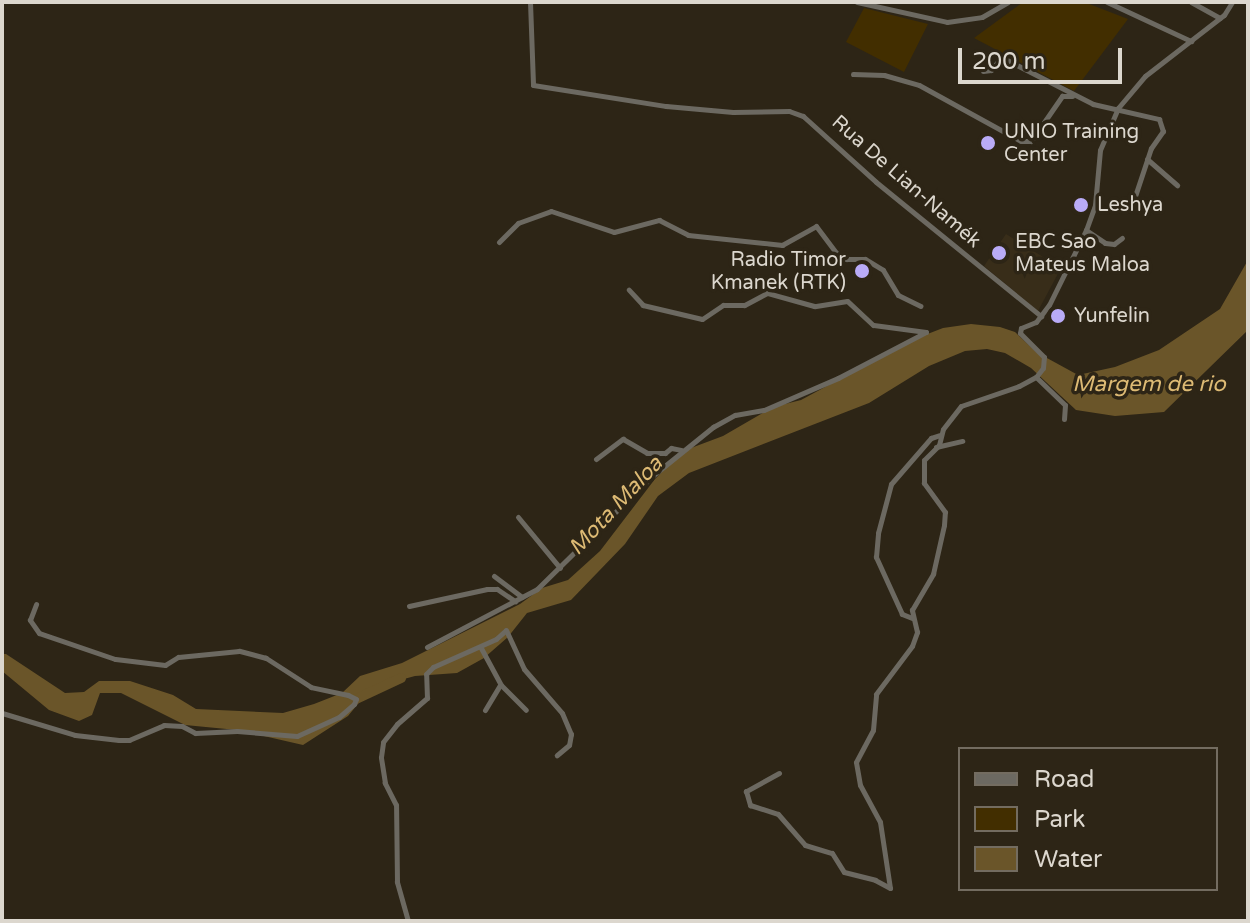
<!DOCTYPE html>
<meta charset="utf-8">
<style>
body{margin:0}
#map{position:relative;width:1250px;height:923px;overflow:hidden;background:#2d2516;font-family:"Varela Round",sans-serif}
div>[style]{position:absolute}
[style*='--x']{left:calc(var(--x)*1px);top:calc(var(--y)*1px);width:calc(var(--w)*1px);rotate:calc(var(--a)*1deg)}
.built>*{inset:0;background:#382d19}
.green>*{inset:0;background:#422e00}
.water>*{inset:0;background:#6a5529}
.river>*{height:10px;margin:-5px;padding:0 5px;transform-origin:5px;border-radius:5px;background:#6a5529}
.street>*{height:5px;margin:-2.5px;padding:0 2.5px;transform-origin:2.5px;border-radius:2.5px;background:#6c6961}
.dots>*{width:22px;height:22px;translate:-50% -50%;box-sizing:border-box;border:4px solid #2d2516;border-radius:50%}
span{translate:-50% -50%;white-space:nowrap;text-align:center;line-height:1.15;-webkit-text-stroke:7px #2d2516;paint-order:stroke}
.poi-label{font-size:20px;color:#dcd7ce}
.left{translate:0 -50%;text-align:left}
.right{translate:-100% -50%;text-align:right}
.street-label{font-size:20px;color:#dcd7ce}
.water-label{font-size:22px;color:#ddba74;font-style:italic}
.frame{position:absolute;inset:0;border:4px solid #dcd7ce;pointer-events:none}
.legend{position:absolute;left:958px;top:747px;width:260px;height:144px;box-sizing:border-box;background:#2d2516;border:2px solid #736c60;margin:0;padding:10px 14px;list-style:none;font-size:24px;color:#dcd7ce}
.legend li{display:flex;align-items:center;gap:16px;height:40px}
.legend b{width:40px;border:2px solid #736c60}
.scale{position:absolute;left:958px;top:48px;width:164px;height:36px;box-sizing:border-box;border:4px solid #dcd7ce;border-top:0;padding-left:10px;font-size:24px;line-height:28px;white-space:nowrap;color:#dcd7ce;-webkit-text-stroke:6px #2d2516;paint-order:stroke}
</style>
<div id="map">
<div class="built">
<i style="clip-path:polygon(1006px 234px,1061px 268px,1038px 311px,984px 266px)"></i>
</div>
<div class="green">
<i style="clip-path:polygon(1023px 2px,1084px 2px,1128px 19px,1074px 91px,974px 38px)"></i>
<i style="clip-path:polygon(864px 8px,928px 24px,904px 72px,846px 42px)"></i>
</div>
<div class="water">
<i style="clip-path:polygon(1248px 260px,1248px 330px,1164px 412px,1115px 416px,1076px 410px,1031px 368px,1005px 353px,987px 349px,965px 351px,929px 366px,869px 403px,689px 473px,658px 496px,625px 544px,571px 600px,527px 613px,508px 637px,484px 658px,457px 673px,415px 676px,371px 688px,348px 716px,303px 745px,237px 730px,185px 725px,121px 693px,100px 693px,92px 715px,79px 721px,49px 710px,2px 671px,2px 654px,6px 654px,65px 693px,84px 692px,99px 681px,130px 681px,173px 695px,196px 709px,283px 713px,314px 704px,342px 693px,360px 676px,402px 663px,520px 604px,542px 588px,568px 580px,600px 551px,655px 479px,683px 451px,723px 436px,773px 407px,801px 400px,912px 340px,943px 328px,971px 324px,1000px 327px,1015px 332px,1036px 352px,1078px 375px,1115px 367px,1159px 350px,1220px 309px)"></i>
</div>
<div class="river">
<i style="--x:354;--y:700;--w:52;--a:-25.1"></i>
</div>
<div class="street">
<i style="--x:530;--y:2;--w:83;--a:87.9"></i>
<i style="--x:533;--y:85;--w:135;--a:9"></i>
<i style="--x:666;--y:106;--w:67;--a:5.1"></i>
<i style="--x:733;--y:112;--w:56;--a:-1"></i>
<i style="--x:789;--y:111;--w:15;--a:20"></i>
<i style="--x:803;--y:116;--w:98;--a:42.1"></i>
<i style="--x:876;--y:182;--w:213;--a:39.1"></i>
<i style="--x:857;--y:2;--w:92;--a:12.5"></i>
<i style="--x:947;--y:22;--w:35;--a:-8"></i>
<i style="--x:982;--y:17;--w:30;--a:-30"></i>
<i style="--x:1107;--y:2;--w:93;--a:24.9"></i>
<i style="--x:1191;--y:2;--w:33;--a:29"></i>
<i style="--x:983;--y:71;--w:8;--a:-7"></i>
<i style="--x:991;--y:70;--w:14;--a:-51"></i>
<i style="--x:1000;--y:59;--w:5;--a:0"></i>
<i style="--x:1005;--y:59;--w:99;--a:27.1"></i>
<i style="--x:1093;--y:104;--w:68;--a:12.8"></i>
<i style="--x:1159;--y:119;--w:13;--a:72"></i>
<i style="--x:1163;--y:131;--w:21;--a:125"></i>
<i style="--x:1151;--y:148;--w:57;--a:108.4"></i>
<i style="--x:853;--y:74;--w:31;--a:2"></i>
<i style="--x:884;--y:75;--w:36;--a:16"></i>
<i style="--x:919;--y:85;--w:116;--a:28.8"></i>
<i style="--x:1021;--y:141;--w:10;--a:0"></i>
<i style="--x:1031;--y:141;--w:55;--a:-55.4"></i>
<i style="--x:1062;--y:96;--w:10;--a:0"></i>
<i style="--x:1147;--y:159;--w:40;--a:41"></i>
<i style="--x:1086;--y:230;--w:23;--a:34"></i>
<i style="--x:1105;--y:243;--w:9;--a:6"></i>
<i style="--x:1114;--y:244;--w:10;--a:-37"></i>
<i style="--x:499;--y:242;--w:27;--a:-45"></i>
<i style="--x:518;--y:223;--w:35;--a:-20"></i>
<i style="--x:551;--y:211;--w:66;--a:18.4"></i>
<i style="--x:614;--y:232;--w:47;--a:-14.9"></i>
<i style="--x:659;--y:220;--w:33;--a:27"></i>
<i style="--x:688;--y:235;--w:95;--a:6.1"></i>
<i style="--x:782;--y:245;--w:39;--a:-29"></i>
<i style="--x:816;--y:226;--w:34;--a:53"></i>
<i style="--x:836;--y:253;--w:12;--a:31"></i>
<i style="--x:846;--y:259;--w:19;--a:0"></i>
<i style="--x:865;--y:259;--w:21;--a:31"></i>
<i style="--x:883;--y:270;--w:29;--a:59"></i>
<i style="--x:898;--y:295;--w:25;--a:26"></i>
<i style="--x:1036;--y:377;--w:40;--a:44"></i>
<i style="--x:1065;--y:405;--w:14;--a:94"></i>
<i style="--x:936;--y:447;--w:27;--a:-13"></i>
<i style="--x:596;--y:459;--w:34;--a:-37"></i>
<i style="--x:623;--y:439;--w:28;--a:30"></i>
<i style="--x:647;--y:453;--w:18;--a:0"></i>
<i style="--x:665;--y:453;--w:8;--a:-40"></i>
<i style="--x:671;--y:448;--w:10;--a:11"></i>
<i style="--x:518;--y:517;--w:66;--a:50.5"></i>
<i style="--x:494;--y:576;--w:35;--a:37"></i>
<i style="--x:409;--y:606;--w:80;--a:-12.3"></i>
<i style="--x:487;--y:589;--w:10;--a:0"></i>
<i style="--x:497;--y:589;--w:22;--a:34"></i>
<i style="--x:912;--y:618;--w:11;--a:-158"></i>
<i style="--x:902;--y:614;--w:63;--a:-114.5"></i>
<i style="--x:876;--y:557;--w:24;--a:-85"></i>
<i style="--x:878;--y:533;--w:51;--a:-75.1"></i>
<i style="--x:891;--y:484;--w:61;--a:-49"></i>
<i style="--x:931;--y:438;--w:9;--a:-18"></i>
<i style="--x:427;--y:647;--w:124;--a:-27.8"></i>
<i style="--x:537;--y:589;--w:160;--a:-44.5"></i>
<i style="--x:651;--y:477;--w:80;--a:-38.9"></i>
<i style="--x:713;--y:427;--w:25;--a:-29"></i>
<i style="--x:735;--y:415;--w:29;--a:-10"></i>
<i style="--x:764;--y:410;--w:81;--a:-23.4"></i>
<i style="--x:838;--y:378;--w:99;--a:-27.6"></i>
<i style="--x:926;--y:332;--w:53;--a:-172.5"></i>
<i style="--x:873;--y:325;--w:35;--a:-137"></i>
<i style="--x:847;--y:301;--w:33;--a:171"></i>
<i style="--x:814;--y:306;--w:49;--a:-164.5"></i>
<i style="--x:767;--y:293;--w:26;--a:152"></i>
<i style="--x:744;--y:305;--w:21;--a:180"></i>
<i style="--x:723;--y:305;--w:25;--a:146"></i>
<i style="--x:702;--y:319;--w:61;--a:-166.7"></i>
<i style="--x:643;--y:305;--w:21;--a:-133"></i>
<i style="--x:481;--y:648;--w:42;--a:61.6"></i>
<i style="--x:501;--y:685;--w:35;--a:45"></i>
<i style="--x:485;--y:710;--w:29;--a:-59"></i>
<i style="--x:2;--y:713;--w:76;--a:16.8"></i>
<i style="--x:75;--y:735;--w:44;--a:6.5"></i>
<i style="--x:119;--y:740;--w:10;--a:0"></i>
<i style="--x:129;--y:740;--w:38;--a:-23"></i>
<i style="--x:164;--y:725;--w:18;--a:3"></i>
<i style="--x:182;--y:726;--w:15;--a:28"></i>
<i style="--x:195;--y:733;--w:42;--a:-2.7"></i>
<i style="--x:237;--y:731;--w:60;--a:4.8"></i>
<i style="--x:297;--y:736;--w:46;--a:-24.3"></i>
<i style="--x:339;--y:717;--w:20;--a:-41"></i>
<i style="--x:354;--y:704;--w:5;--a:-68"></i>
<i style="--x:356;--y:699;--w:9;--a:-153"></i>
<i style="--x:348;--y:695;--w:38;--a:-168"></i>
<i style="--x:311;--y:687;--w:54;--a:-147.2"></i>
<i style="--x:266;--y:658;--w:28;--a:-165"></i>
<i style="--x:239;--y:651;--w:61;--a:174.4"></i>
<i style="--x:178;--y:657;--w:15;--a:148"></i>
<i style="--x:165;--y:665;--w:50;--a:-173.2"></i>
<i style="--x:115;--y:659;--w:80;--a:-161.1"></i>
<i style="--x:39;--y:633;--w:16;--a:-125"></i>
<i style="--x:30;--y:620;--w:17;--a:-69"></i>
<i style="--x:779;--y:773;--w:38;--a:151"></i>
<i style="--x:746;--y:791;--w:15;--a:74"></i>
<i style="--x:750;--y:805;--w:29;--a:18"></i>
<i style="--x:778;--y:814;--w:41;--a:48.9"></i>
<i style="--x:805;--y:845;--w:28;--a:17"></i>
<i style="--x:832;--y:853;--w:22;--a:58"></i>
<i style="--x:844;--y:872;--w:32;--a:14"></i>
<i style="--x:875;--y:880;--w:17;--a:28"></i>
<i style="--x:890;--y:888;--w:67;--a:-98.6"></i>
<i style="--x:880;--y:822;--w:42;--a:-118.4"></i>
<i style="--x:860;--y:785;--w:23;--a:-100"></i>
<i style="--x:856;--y:762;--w:36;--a:-62"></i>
<i style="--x:873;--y:730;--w:36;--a:-85"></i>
<i style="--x:876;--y:694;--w:60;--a:-53.1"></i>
<i style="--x:912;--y:646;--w:15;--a:-70"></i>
<i style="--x:917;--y:632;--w:23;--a:-103"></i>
<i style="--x:912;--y:610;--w:42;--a:-59.7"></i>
<i style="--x:933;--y:574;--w:50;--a:-77.3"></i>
<i style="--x:944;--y:525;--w:13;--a:-86"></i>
<i style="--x:945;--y:512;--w:36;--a:-126"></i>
<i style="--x:924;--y:483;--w:23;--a:-90"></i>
<i style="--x:924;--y:460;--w:21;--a:-45"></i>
<i style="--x:939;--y:445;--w:16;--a:-76"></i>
<i style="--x:943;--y:429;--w:29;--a:-52"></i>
<i style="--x:961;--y:406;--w:61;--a:-19"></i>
<i style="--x:1019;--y:386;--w:19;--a:-28"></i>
<i style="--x:1036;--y:377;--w:11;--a:-52"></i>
<i style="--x:1043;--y:368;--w:11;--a:-85"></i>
<i style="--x:1044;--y:357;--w:34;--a:-135"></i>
<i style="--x:1020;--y:333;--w:5;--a:-79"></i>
<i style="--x:1021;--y:328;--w:16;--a:-22"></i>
<i style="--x:1036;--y:322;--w:21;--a:-53"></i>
<i style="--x:1049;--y:305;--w:84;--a:-63.7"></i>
<i style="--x:1086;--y:230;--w:27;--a:-70"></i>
<i style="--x:1095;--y:205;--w:55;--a:-84.8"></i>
<i style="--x:1100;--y:150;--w:46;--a:-66.8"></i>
<i style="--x:1118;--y:108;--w:42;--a:-49.8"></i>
<i style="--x:1145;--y:76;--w:100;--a:-37.7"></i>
<i style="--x:1224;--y:15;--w:15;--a:-58"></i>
<i style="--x:408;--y:921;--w:41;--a:-105.8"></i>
<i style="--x:397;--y:882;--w:77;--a:-90.7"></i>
<i style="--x:396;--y:805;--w:25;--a:-117"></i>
<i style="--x:385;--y:783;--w:26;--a:-99"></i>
<i style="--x:381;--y:757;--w:15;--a:-82"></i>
<i style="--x:383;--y:742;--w:23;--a:-52"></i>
<i style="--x:397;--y:724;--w:40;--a:-41"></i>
<i style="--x:427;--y:698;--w:24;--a:-92"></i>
<i style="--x:426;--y:674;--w:10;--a:-45"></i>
<i style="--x:433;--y:667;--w:69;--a:-24"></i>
<i style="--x:496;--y:639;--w:13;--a:-42"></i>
<i style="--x:506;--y:630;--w:43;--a:65.2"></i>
<i style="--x:524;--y:669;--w:58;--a:49.2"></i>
<i style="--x:562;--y:713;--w:23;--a:67"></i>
<i style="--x:571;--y:734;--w:11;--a:100"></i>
<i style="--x:569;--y:745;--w:16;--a:140"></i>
</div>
<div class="dots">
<i style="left:988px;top:143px;background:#b9abf7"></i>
<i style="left:1081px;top:205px;background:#b9abf7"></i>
<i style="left:999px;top:253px;background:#b9abf7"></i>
<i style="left:862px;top:271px;background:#b9abf7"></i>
<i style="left:1058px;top:316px;background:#b9abf7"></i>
</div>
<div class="poi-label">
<span class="left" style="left:1004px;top:144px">UNIO Training<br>Center</span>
<span class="left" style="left:1097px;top:205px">Leshya</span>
<span class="left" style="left:1015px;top:254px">EBC Sao<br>Mateus Maloa</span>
<span class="right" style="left:846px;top:272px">Radio Timor<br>Kmanek (RTK)</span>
<span class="left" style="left:1074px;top:316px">Yunfelin</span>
</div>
<div class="street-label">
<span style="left:906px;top:182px;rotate:41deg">Rua De Lian-Namék</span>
</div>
<div class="water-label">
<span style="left:1149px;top:385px">Margem de rio</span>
<span style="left:616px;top:506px;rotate:-47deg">Mota Maloa</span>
</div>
<div class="frame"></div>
<ul class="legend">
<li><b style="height:10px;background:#6c6961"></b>Road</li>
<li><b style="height:22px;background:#422e00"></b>Park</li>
<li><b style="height:22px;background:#6a5529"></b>Water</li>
</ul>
<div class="scale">200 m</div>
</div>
